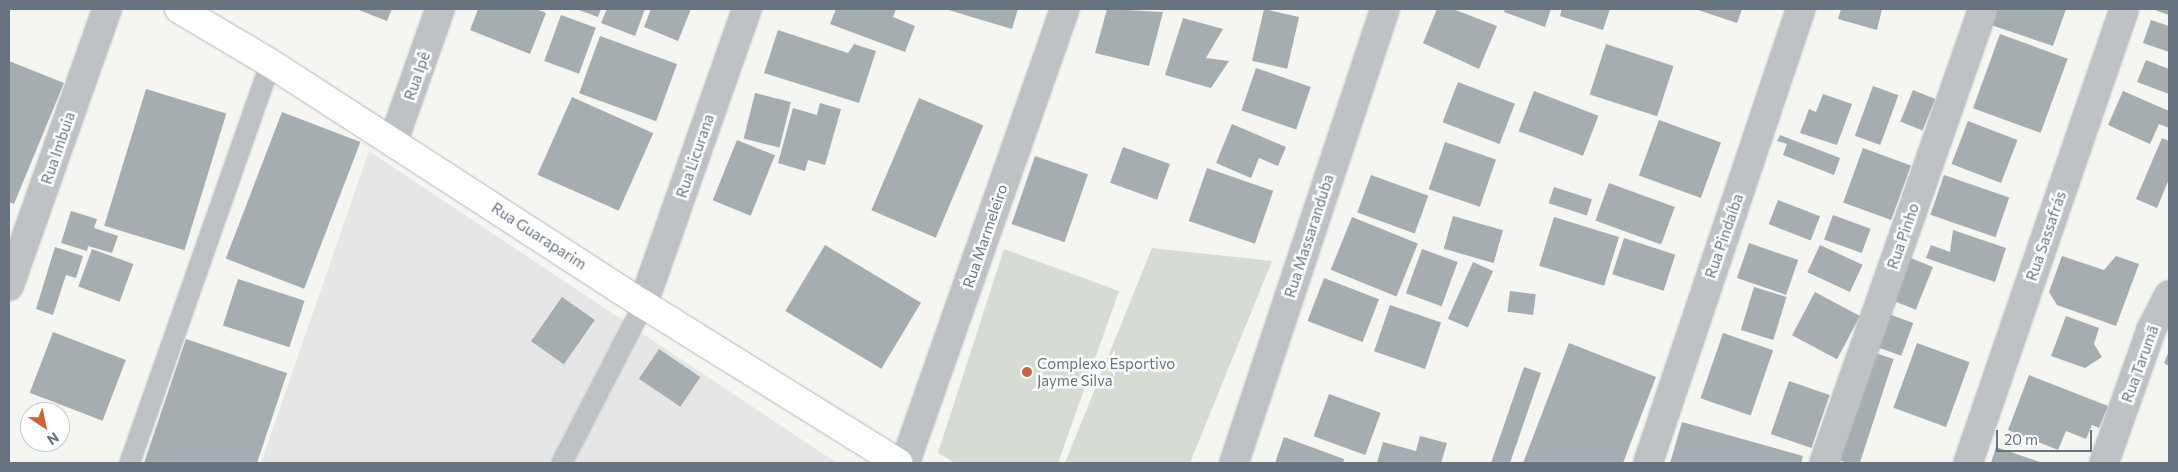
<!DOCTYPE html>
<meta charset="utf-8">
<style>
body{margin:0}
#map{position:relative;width:2178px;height:472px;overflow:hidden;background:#f5f5f2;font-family:Commissioner,sans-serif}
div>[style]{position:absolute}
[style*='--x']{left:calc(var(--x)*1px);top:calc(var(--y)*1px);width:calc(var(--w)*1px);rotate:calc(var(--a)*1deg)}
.built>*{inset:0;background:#e5e6e5}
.green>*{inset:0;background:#d6dbd3}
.building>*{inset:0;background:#a6adb1;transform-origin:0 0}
.roads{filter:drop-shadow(0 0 1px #b3b7bb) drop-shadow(0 0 1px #b3b7bb)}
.lane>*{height:19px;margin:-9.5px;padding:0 9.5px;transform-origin:9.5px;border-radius:9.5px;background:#bec2c5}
.street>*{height:28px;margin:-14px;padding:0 14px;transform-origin:14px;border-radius:14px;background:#bec2c5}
.secondary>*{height:28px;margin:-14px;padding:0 14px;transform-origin:14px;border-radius:14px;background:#fff}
.dots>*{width:14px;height:14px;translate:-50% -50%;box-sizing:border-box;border:2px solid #fff;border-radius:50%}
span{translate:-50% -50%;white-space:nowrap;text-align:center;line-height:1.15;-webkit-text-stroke:5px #fff;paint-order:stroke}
.street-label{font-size:15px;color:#67747f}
.poi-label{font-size:15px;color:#67747f}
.left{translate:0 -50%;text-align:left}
.frame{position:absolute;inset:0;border:10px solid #67747f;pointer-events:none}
.north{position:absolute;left:20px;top:402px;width:50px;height:50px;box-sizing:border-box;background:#fff;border:1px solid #c2c7cc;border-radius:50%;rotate:146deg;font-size:14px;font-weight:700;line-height:20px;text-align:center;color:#67747f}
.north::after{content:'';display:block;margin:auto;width:18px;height:22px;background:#cf6038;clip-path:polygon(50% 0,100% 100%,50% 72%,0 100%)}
.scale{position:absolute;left:1996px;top:430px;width:96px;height:22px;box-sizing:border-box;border:2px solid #67747f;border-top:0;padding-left:6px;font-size:15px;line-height:18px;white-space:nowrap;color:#67747f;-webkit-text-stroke:4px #fff;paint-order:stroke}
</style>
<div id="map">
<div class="built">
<i style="clip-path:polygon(369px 151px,837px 463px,261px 463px)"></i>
</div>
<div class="green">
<i style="clip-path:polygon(1152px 248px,1272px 261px,1190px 463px,1065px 463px)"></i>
<i style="clip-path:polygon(1004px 249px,1119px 291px,1058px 463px,955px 463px,938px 453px)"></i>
</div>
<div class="building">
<i style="clip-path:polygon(356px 9px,392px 9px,387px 21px)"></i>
<i style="clip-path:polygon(478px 9px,536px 9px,546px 13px,530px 54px,470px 30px)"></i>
<i style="clip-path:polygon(576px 9px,601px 9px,598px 17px)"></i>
<i style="clip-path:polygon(607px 9px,645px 9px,635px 36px,601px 23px)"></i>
<i style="clip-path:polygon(651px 9px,691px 9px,678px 41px,644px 27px)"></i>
<i style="clip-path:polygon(836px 9px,896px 9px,893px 17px,915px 26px,905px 52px,830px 24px)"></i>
<i style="clip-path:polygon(945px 9px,1018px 9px,1012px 29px)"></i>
<i style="clip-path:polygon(1107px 9px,1163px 12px,1149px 66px,1095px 53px)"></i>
<i style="left:1264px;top:9px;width:36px;height:53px;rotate:13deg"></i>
<i style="clip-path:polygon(1437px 9px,1453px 9px,1497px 26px,1479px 69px,1423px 43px)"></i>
<i style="clip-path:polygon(1505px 9px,1551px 9px,1545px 27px,1504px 12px)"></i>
<i style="clip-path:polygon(1562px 9px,1610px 9px,1603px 30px,1560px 16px)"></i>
<i style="clip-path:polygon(1695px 9px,1742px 9px,1737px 23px)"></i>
<i style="clip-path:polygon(1841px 9px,1882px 9px,1877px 30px,1838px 19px)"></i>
<i style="clip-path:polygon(1993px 9px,2066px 9px,2053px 46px,1988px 24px)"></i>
<i style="clip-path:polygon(2152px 9px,2169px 9px,2169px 15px)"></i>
<i style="left:561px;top:15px;width:37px;height:49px;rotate:20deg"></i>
<i style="clip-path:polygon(1183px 18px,1223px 29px,1206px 58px,1229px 61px,1211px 88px,1165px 75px)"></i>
<i style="clip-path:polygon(2151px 20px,2169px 26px,2169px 52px,2143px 43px)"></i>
<i style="clip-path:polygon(778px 30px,848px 53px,854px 44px,876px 51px,859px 103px,764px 73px)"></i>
<i style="left:2000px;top:34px;width:72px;height:79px;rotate:20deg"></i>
<i style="left:600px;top:36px;width:82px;height:61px;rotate:20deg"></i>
<i style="left:1606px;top:44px;width:71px;height:53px;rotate:18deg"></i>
<i style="clip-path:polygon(2146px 60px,2169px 69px,2169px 94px,2137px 82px)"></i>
<i style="clip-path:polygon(9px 61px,64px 83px,14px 204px,9px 202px)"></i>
<i style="left:1256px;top:68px;width:58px;height:45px;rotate:19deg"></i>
<i style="left:1458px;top:82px;width:61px;height:43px;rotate:21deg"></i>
<i style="left:1873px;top:86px;width:27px;height:53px;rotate:20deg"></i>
<i style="left:146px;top:89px;width:84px;height:143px;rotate:17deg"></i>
<i style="left:1913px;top:90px;width:24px;height:34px;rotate:22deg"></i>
<i style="left:1534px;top:91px;width:69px;height:43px;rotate:21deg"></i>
<i style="clip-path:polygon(2123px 91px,2169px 111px,2169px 128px,2159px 124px,2150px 144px,2108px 125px)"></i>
<i style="left:755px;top:93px;width:37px;height:47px;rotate:14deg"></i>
<i style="clip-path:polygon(1823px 94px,1852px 104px,1837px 145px,1800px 133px,1809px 109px,1816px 112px)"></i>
<i style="left:572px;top:97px;width:89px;height:85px;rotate:24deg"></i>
<i style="left:919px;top:98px;width:70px;height:122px;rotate:23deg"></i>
<i style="clip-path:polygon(820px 103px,841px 109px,825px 165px,808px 160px,805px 171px,778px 163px,793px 108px,817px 115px)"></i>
<i style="left:282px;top:112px;width:84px;height:157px;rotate:21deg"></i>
<i style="left:1659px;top:120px;width:66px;height:59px;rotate:20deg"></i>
<i style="left:1968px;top:121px;width:53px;height:46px;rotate:21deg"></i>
<i style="clip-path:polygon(1232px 124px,1286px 147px,1278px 166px,1259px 158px,1251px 178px,1216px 163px)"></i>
<i style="clip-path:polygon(1780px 135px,1840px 158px,1834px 175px,1783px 155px,1787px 144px,1777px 141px)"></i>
<i style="clip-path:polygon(2162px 138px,2169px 141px,2169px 179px,2157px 208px,2136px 199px)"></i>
<i style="left:737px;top:140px;width:41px;height:65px;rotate:22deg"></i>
<i style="left:1445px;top:142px;width:54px;height:50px;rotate:19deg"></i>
<i style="left:1123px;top:147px;width:50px;height:38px;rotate:20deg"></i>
<i style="left:1863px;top:148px;width:51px;height:58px;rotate:20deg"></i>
<i style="left:1035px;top:156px;width:56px;height:72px;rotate:19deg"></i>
<i style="left:1207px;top:168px;width:70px;height:56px;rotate:19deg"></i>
<i style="left:1371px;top:175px;width:61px;height:40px;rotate:20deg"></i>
<i style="left:1944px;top:175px;width:69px;height:42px;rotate:19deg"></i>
<i style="left:1609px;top:183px;width:70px;height:40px;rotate:20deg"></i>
<i style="left:1554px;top:187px;width:40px;height:17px;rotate:18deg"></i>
<i style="left:1778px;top:200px;width:45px;height:26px;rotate:21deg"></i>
<i style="clip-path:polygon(71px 211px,97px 219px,94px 228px,118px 236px,112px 253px,88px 246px,87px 251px,61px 243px)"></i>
<i style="left:1833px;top:215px;width:40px;height:26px;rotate:20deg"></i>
<i style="left:1453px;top:216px;width:52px;height:34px;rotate:16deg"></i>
<i style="left:1352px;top:217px;width:71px;height:57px;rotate:22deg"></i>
<i style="left:1554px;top:217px;width:68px;height:51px;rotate:17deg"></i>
<i style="clip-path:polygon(1953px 230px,2006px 248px,1995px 282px,1926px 258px,1931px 245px,1950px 252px)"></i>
<i style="left:1624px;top:238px;width:54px;height:38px;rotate:18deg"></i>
<i style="left:1749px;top:243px;width:52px;height:37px;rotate:19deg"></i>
<i style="left:825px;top:245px;width:112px;height:77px;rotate:31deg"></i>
<i style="left:1820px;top:245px;width:47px;height:30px;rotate:25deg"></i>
<i style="clip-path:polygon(55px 247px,83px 256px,76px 278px,66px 275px,53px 315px,36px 309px)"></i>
<i style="left:92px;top:249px;width:44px;height:40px;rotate:20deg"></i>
<i style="left:1422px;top:249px;width:38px;height:47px;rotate:20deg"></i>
<i style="clip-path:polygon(2062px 256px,2104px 270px,2116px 256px,2139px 264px,2116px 326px,2057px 305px,2049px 292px)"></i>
<i style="left:1908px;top:257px;width:27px;height:46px;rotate:22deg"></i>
<i style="left:1473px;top:262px;width:22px;height:62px;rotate:24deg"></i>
<i style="left:1324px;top:278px;width:59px;height:46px;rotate:21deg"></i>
<i style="left:238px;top:279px;width:70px;height:49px;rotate:18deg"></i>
<i style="left:1754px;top:287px;width:34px;height:45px;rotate:17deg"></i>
<i style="left:1510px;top:291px;width:26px;height:21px;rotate:7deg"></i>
<i style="left:1815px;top:292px;width:51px;height:49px;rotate:28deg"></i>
<i style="left:562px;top:297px;width:40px;height:54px;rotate:35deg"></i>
<i style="left:1390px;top:305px;width:54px;height:49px;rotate:19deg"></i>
<i style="left:1886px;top:313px;width:29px;height:35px;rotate:20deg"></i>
<i style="clip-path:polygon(2066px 316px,2099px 328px,2094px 344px,2102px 357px,2085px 368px,2051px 356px)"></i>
<i style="left:53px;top:332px;width:78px;height:65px;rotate:21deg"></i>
<i style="left:1723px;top:333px;width:53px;height:69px;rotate:19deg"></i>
<i style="clip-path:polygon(186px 339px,287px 373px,257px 463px,144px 463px)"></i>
<i style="clip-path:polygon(1569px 343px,1656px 377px,1623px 463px,1523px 463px)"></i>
<i style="left:1917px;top:343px;width:56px;height:69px;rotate:20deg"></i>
<i style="left:659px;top:349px;width:50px;height:36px;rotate:34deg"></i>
<i style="left:1866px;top:350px;width:29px;height:113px;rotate:18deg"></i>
<i style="clip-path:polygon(2169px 351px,2169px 366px,2164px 363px)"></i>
<i style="left:1524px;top:367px;width:18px;height:101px;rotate:19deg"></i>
<i style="clip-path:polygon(2029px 375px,2108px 406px,2099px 428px,2092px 425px,2086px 439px,2066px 431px,2058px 450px,2008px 430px)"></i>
<i style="left:1789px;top:381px;width:43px;height:56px;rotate:19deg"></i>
<i style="left:1329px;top:394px;width:55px;height:45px;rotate:20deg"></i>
<i style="clip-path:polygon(1682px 422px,1803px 456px,1801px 463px,1670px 463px)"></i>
<i style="clip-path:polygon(1420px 436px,1447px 443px,1441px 463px,1377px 463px,1383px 442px,1416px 451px)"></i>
<i style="clip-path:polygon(1284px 437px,1344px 459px,1343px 463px,1275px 463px)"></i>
<i style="clip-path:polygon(1996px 447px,2043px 463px,1991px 463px)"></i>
</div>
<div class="roads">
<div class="lane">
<i style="--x:129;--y:463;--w:424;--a:-70.6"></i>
<i style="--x:561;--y:463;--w:179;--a:-62.7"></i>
</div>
<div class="street">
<i style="--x:393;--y:142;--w:141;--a:-70.5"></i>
<i style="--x:9;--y:286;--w:294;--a:-70.5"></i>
<i style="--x:643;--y:304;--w:313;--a:-70.6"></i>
<i style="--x:905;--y:463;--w:481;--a:-70.6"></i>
<i style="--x:1234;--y:463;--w:478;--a:-71.6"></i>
<i style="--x:1648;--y:463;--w:479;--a:-71.4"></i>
<i style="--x:1824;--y:463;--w:481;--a:-70.7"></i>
<i style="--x:1968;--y:463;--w:480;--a:-71"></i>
<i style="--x:2104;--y:463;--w:141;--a:-70.5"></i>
<i style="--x:2151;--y:330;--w:39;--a:-63"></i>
</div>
<div class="secondary">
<i style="--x:179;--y:9;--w:106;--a:30.7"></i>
<i style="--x:270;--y:63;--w:444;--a:32.9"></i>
<i style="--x:643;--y:304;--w:301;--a:31.9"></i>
</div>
</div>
<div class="dots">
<i style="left:1027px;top:372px;background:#cf6038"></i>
</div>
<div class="street-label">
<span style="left:417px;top:76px;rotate:-71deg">Rua Ipê</span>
<span style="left:58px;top:148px;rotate:-71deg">Rua Imbuia</span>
<span style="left:695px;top:156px;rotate:-71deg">Rua Licurana</span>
<span style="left:539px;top:236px;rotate:33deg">Rua Guaraparim</span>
<span style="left:985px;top:236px;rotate:-71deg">Rua Marmeleiro</span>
<span style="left:1309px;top:236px;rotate:-72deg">Rua Massaranduba</span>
<span style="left:1724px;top:236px;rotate:-71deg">Rua Pindaíba</span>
<span style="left:1903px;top:236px;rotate:-71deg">Rua Pinho</span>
<span style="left:2046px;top:236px;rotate:-71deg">Rua Sassafrás</span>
<span style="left:2140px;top:364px;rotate:-70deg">Rua Tarumã</span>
</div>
<div class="poi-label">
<span class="left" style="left:1037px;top:372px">Complexo Esportivo<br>Jayme Silva</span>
</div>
<div class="frame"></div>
<div class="north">N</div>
<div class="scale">20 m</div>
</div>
